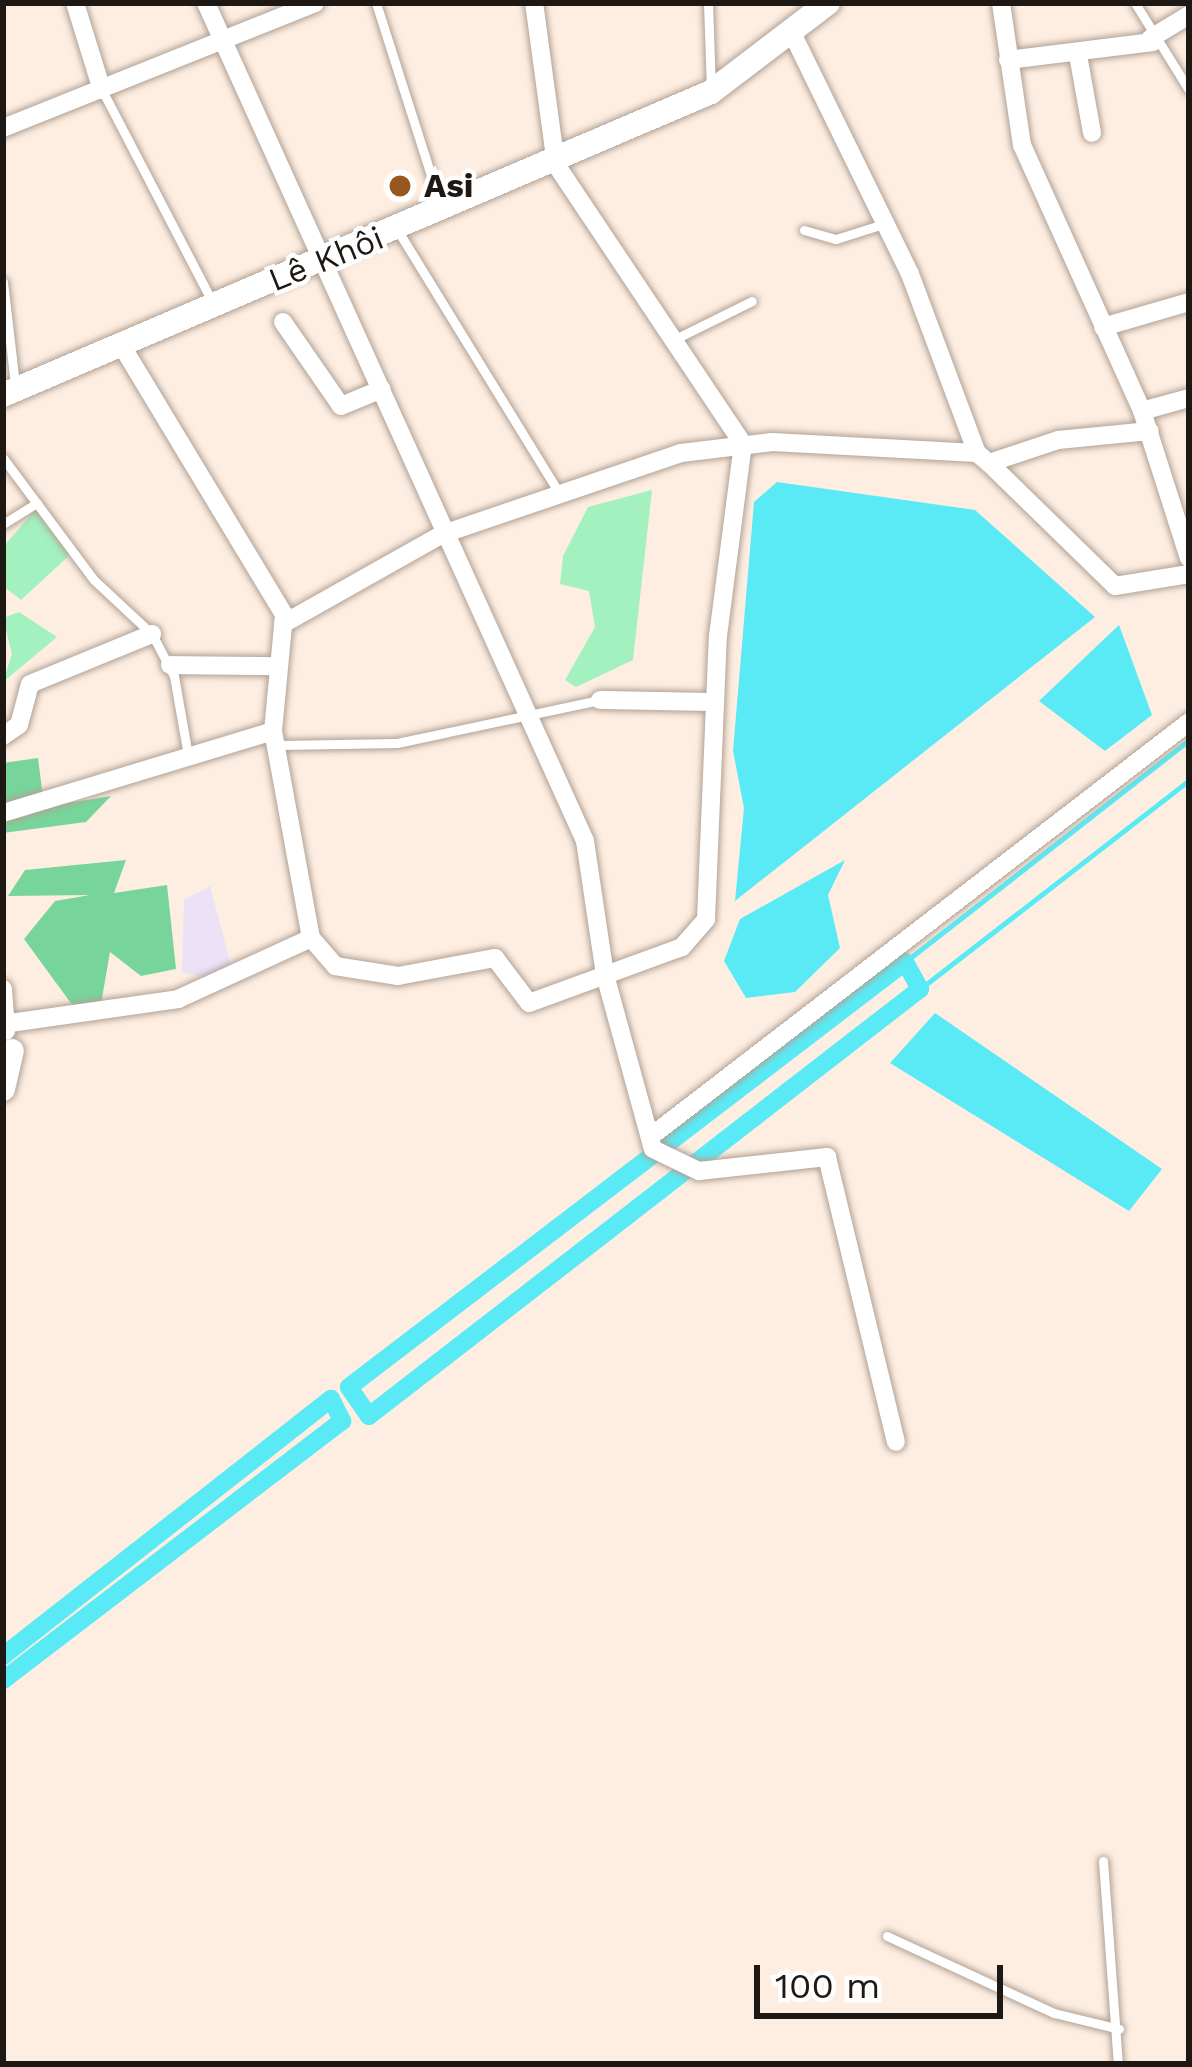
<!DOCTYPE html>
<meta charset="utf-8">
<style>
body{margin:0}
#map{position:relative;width:1192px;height:2067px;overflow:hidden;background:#feeee1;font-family:"Work Sans",sans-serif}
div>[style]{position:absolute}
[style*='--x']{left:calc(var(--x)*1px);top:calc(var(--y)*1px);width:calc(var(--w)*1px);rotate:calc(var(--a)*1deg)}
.commercial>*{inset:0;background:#ece2f8}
.green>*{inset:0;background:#a2f1bf}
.forest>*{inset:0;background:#77d59b}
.water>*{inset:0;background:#5aeaf5}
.stream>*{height:4.5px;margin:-2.25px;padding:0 2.25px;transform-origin:2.25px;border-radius:2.25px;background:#5aeaf5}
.canal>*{height:18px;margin:-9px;padding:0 9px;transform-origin:9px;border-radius:9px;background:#5aeaf5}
.roads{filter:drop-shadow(0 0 3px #b1a296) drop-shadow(0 0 3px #b1a296)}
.service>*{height:9px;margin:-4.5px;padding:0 4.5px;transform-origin:4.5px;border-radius:4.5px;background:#fff}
.minor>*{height:18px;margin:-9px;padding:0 9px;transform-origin:9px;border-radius:9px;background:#fff}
.tertiary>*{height:24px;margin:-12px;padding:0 12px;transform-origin:12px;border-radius:12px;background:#fff}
.dots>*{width:33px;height:33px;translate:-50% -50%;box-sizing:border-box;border:6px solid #fefefe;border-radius:50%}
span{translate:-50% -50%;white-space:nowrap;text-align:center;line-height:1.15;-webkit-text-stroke:9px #fefefe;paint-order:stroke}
.poi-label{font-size:33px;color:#1d1813;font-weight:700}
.left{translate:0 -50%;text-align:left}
.street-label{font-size:33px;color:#1d1813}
.frame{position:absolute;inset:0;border:6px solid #1d1813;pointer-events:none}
.scale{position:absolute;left:754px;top:1965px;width:249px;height:54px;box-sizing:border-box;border:6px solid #1d1813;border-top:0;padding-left:15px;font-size:36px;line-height:42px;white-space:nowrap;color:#1d1813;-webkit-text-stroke:9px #fefefe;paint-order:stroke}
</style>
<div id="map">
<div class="commercial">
<i style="clip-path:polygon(210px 886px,231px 965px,211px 979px,182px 972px,184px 900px)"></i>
</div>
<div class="green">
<i style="clip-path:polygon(652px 490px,633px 660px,576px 687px,565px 680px,595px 627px,589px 591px,560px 584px,563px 556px,588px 507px)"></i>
<i style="clip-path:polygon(36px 509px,73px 552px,21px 600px,3px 586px,3px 547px)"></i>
<i style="clip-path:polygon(19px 612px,57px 637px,3px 682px,12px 654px,3px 618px)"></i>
</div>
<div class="forest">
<i style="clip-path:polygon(38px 758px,43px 797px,14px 812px,111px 796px,86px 822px,3px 833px,3px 763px)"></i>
<i style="clip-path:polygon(126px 860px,114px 893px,167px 885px,176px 969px,141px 976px,110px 952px,101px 1004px,73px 1006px,24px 939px,55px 901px,90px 895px,8px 896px,25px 870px)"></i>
</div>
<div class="water">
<i style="clip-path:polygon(777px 482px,975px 510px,1095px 617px,735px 901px,744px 808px,733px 751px,754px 502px)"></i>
<i style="clip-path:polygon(1119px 625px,1152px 715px,1105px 751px,1039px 701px)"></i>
<i style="clip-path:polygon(845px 860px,828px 895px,840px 948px,795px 992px,746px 998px,724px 961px,740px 919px)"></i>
<i style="clip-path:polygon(935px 1013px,1162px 1169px,1129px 1211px,890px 1063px)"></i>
</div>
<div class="stream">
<i style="--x:905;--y:962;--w:360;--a:-38"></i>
<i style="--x:920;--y:989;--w:341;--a:-37.8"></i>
</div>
<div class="canal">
<i style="--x:905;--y:962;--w:31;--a:61"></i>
<i style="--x:920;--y:989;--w:697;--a:142.23"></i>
<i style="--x:369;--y:1416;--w:35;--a:-125"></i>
<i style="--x:349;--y:1387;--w:700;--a:-37.39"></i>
<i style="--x:3;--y:1656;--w:417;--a:-38.1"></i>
<i style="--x:331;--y:1399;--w:25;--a:63"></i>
<i style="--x:342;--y:1421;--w:427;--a:142.6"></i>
</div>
<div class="roads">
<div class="service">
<i style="--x:376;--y:3;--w:211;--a:72.3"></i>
<i style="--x:708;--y:3;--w:84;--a:88"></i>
<i style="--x:1135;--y:3;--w:102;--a:58.2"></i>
<i style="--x:102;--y:90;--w:240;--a:62.5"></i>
<i style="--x:804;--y:230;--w:33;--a:16"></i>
<i style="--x:836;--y:239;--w:52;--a:-17.7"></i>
<i style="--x:398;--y:231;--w:302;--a:58.4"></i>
<i style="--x:3;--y:282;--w:103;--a:83.3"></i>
<i style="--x:671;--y:341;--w:90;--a:-26.3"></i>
<i style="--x:3;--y:458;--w:152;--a:53.3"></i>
<i style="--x:94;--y:580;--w:79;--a:43"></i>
<i style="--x:152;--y:634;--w:47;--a:62.4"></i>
<i style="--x:174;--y:676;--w:75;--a:80"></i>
<i style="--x:3;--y:524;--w:40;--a:-32"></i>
<i style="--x:280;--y:745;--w:117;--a:-1"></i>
<i style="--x:397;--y:743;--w:208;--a:-12"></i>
<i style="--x:1103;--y:1861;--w:204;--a:85.8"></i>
<i style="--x:887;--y:1936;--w:184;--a:24.8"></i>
<i style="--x:1054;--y:2013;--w:67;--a:13.8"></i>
</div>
<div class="minor">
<i style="--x:75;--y:3;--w:91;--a:72.8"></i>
<i style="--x:206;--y:3;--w:920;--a:65.66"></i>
<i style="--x:585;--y:841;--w:135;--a:81.5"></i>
<i style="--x:605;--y:975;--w:180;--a:74.6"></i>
<i style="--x:653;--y:1149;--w:51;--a:25.6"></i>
<i style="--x:699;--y:1171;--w:129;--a:-6.2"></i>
<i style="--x:827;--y:1157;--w:293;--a:76.4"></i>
<i style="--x:1001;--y:3;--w:144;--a:81.6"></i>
<i style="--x:1022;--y:145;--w:292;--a:65.7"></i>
<i style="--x:1142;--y:411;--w:154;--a:72.3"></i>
<i style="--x:792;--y:33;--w:268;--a:63.9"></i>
<i style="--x:910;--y:274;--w:191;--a:69.5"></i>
<i style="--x:1151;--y:38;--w:44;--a:-31.2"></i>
<i style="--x:1078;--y:55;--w:79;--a:79.8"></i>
<i style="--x:1008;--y:60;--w:146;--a:-7.1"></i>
<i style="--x:3;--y:128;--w:336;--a:-21.8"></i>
<i style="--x:283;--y:322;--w:102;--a:55.4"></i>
<i style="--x:341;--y:406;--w:44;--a:-22.5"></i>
<i style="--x:1103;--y:327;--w:90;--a:-16.2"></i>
<i style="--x:122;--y:346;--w:314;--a:58.9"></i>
<i style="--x:284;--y:615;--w:117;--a:95.4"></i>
<i style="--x:273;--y:731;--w:210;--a:79.6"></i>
<i style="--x:1142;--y:411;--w:49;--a:-15.5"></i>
<i style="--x:989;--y:463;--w:176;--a:44.3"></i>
<i style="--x:1115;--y:586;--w:75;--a:-9.2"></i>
<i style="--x:283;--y:624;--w:184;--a:-29.4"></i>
<i style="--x:443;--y:534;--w:251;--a:-18.8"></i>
<i style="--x:681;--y:453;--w:92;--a:-6.9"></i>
<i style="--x:772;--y:442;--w:205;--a:3.1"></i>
<i style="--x:977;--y:453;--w:16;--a:40"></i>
<i style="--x:989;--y:463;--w:73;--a:-18.4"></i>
<i style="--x:1058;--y:440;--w:92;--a:-5.6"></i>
<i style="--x:170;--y:665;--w:104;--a:0.6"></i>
<i style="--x:600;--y:700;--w:115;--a:1"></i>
<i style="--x:3;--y:736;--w:19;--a:-35"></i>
<i style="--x:19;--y:725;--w:42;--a:-75"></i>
<i style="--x:30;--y:684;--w:132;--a:-22.3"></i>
<i style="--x:3;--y:813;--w:282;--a:-16.9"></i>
<i style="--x:3;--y:989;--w:42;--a:85.9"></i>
<i style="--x:3;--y:1024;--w:177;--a:-8.1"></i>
<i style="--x:178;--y:999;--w:146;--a:-24.6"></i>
<i style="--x:311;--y:938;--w:37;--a:49"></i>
<i style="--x:335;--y:966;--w:64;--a:9"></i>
<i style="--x:398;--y:976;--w:99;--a:-10.5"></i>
<i style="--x:495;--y:958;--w:56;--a:52.9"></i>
<i style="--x:529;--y:1003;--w:163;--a:-20.1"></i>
<i style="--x:682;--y:947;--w:37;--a:-49"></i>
<i style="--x:706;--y:919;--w:283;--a:-87.6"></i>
<i style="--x:718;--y:636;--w:194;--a:-82.6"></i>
<i style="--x:743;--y:444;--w:336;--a:-123.8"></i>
<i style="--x:556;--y:165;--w:163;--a:-97.7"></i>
<i style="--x:650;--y:1137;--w:680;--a:-37.59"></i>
</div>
<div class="tertiary">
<i style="--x:3;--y:395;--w:770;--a:-23.17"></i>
<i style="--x:711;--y:92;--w:147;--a:-37.3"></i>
<i style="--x:3;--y:1089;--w:39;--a:-77"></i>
</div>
</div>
<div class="dots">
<i style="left:400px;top:186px;background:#975820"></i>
</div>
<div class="poi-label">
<span class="left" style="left:424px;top:186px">Asi</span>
</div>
<div class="street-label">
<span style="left:326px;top:259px;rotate:-22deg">Lê Khôi</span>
</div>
<div class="frame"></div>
<div class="scale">100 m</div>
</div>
